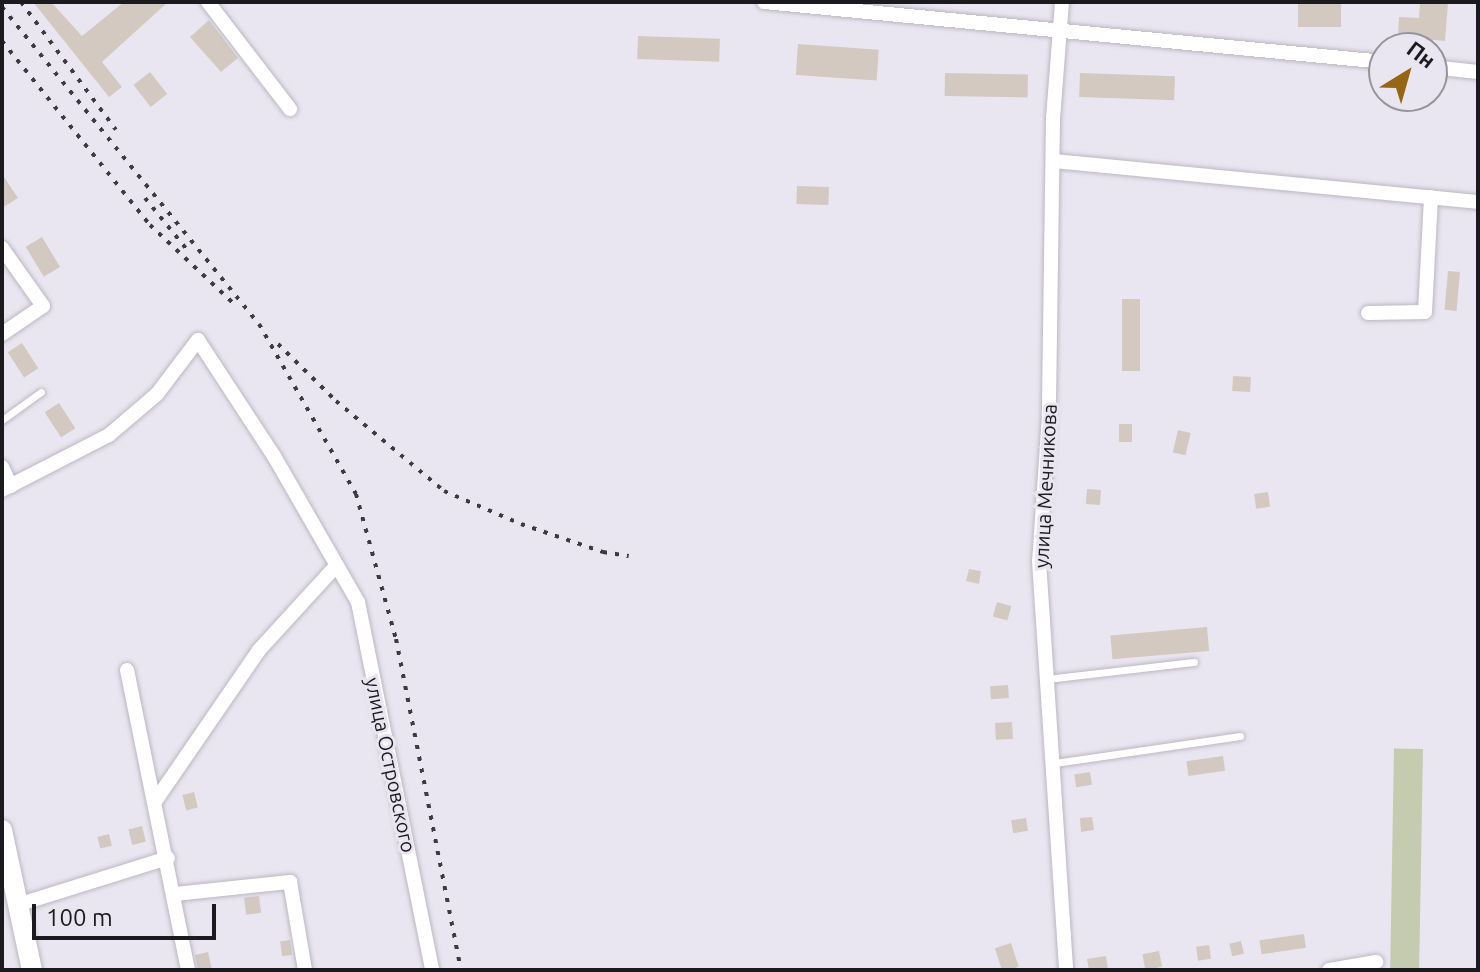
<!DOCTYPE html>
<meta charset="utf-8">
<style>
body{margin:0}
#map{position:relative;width:1480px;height:972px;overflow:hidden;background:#eae6f1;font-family:Ubuntu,sans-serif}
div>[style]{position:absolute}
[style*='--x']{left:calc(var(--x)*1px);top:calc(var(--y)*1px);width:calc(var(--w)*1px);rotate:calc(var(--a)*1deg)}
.green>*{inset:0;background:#c4cbaf;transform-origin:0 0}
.building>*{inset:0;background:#d3c9c1;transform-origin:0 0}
.roads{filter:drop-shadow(0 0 2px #bbb8c2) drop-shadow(0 0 2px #bbb8c2)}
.lane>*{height:7px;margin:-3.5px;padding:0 3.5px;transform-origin:3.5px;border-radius:3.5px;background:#fff}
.street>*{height:14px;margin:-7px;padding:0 7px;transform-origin:7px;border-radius:7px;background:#fff}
.secondary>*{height:20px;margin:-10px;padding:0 10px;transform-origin:10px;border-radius:10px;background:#fff}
.rail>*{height:4px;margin-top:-2px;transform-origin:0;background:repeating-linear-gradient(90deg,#3d3b41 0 4px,transparent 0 12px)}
span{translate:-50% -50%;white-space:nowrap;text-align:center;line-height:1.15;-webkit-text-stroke:6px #eae6f1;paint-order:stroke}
.street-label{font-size:20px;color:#1b1a1e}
.frame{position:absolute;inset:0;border:4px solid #1b1a1e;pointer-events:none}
.north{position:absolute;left:1368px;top:32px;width:80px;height:80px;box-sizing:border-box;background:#eae6f1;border:2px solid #97949d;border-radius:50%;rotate:37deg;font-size:22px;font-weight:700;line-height:32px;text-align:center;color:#1b1a1e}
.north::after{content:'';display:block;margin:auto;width:28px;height:36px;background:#956715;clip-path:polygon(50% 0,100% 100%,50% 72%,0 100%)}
.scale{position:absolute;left:32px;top:904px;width:184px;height:36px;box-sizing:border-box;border:4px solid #1b1a1e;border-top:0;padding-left:10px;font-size:24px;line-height:28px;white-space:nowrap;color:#1b1a1e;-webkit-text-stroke:6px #eae6f1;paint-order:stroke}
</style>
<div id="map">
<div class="green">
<i style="left:1423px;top:749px;width:221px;height:29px;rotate:91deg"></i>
</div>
<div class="building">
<i style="clip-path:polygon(33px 2px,51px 2px,82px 36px,124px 2px,168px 2px,102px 62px,122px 87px,109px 97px)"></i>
<i style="left:1298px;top:2px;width:43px;height:25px"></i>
<i style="clip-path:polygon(1420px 2px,1448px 2px,1445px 41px,1398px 37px,1399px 17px,1419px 18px)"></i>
<i style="clip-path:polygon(209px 20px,238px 58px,221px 72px,190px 37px)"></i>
<i style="left:638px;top:36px;width:82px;height:23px;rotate:2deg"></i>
<i style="left:798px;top:44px;width:81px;height:31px;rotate:4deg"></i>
<i style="left:150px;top:72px;width:28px;height:21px;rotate:52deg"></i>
<i style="left:945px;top:73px;width:83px;height:23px;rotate:1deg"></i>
<i style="left:1080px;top:73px;width:95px;height:24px;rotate:2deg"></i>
<i style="clip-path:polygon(2px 174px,18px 198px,2px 208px)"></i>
<i style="left:797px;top:186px;width:32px;height:18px;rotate:2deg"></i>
<i style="left:42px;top:237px;width:35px;height:19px;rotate:59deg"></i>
<i style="left:1448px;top:271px;width:12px;height:39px;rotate:5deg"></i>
<i style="left:1122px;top:299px;width:18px;height:72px"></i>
<i style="left:22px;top:343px;width:30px;height:17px;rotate:57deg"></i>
<i style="left:1233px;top:376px;width:18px;height:15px;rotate:3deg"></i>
<i style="left:59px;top:403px;width:30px;height:17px;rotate:57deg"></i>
<i style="left:1119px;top:424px;width:13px;height:18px"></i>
<i style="left:1178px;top:430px;width:13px;height:23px;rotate:13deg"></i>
<i style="left:1087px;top:489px;width:14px;height:15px;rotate:4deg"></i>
<i style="left:1268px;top:492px;width:15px;height:14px;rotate:82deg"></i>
<i style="clip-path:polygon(969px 569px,981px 571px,979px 584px,966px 581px)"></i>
<i style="left:997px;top:602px;width:15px;height:15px;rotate:16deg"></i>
<i style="left:1207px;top:627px;width:24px;height:97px;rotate:85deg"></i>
<i style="left:1008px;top:685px;width:13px;height:18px;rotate:86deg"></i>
<i style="left:1012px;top:722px;width:17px;height:17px;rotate:87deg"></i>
<i style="left:1223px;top:756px;width:15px;height:37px;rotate:82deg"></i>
<i style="left:1090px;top:772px;width:13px;height:16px;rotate:81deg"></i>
<i style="left:194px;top:792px;width:16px;height:12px;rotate:76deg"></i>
<i style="clip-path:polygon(1092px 817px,1094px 830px,1081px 832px,1080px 818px)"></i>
<i style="left:1026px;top:818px;width:13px;height:15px;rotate:81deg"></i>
<i style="left:142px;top:826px;width:16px;height:14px;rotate:76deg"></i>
<i style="left:109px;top:834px;width:12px;height:12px;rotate:76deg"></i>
<i style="left:259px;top:896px;width:17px;height:15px;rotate:83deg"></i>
<i style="left:1304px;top:934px;width:14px;height:45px;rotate:82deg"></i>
<i style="left:290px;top:940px;width:15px;height:10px;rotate:82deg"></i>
<i style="left:1241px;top:941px;width:13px;height:12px;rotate:77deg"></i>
<i style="left:1011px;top:943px;width:25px;height:17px;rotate:72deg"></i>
<i style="left:1209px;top:945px;width:14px;height:13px;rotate:82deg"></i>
<i style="left:1159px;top:951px;width:16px;height:17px;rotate:79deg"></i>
<i style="clip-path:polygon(208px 952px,212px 970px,198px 970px,195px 955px)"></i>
<i style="clip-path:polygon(1106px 956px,1108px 970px,1089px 970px,1087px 959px)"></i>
</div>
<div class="roads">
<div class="lane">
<i style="--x:2;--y:420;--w:48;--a:-35.7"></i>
<i style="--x:1046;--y:679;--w:149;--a:-6.6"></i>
<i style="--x:1055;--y:763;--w:187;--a:-8.3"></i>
</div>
<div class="street">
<i style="--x:208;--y:2;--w:135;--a:52.5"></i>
<i style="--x:764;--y:2;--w:623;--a:5.53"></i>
<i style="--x:1062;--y:2;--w:116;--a:94.4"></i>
<i style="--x:1053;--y:118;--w:298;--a:90.8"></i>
<i style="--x:1049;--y:416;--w:145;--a:93.9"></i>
<i style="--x:1039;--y:561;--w:410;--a:86.2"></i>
<i style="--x:1432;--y:67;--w:46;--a:6.2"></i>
<i style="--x:1053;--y:161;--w:427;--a:5.5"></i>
<i style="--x:2;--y:248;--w:71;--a:54.7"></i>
<i style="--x:43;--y:306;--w:50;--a:145.7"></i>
<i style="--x:1368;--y:313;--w:57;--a:-1"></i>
<i style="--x:1425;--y:312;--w:115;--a:-87"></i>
<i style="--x:2;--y:467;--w:21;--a:65"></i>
<i style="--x:2;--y:490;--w:120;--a:-27.2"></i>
<i style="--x:109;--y:435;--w:63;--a:-40.5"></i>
<i style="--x:157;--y:394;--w:68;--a:-52.8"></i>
<i style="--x:198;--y:340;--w:139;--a:56.8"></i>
<i style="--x:274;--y:456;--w:168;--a:60.1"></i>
<i style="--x:358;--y:602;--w:375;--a:78.6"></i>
<i style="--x:127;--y:670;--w:306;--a:78.5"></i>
<i style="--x:156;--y:800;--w:182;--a:-55.5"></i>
<i style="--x:259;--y:650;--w:114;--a:-47.5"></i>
<i style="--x:175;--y:894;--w:116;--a:-6"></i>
<i style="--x:290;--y:882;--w:89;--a:80.3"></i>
<i style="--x:17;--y:905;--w:158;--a:-17.3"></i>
<i style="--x:1329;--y:970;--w:48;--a:-9.7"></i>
</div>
<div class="secondary">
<i style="--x:2;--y:830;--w:143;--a:77.9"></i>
</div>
</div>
<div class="rail">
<i style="--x:21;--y:2;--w:159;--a:53.4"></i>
<i style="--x:2;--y:7;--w:408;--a:51"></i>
<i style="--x:259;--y:324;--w:196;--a:60.3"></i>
<i style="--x:356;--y:494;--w:150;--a:74.6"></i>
<i style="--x:396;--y:639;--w:337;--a:78.9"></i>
<i style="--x:2;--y:41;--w:236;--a:51.2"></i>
<i style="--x:150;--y:225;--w:115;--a:43.2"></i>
<i style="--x:145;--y:198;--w:68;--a:50.9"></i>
<i style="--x:278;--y:344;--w:81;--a:44.5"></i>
<i style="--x:336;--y:401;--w:141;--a:39.8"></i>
<i style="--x:444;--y:491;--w:84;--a:23.2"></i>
<i style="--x:521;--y:524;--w:87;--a:18.9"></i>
<i style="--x:603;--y:552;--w:26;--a:9"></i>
</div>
<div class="street-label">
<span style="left:1045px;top:486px;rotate:-87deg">улица Мечникова</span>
<span style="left:391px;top:765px;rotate:78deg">улица Островского</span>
</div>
<div class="frame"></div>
<div class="north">Пн</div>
<div class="scale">100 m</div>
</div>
